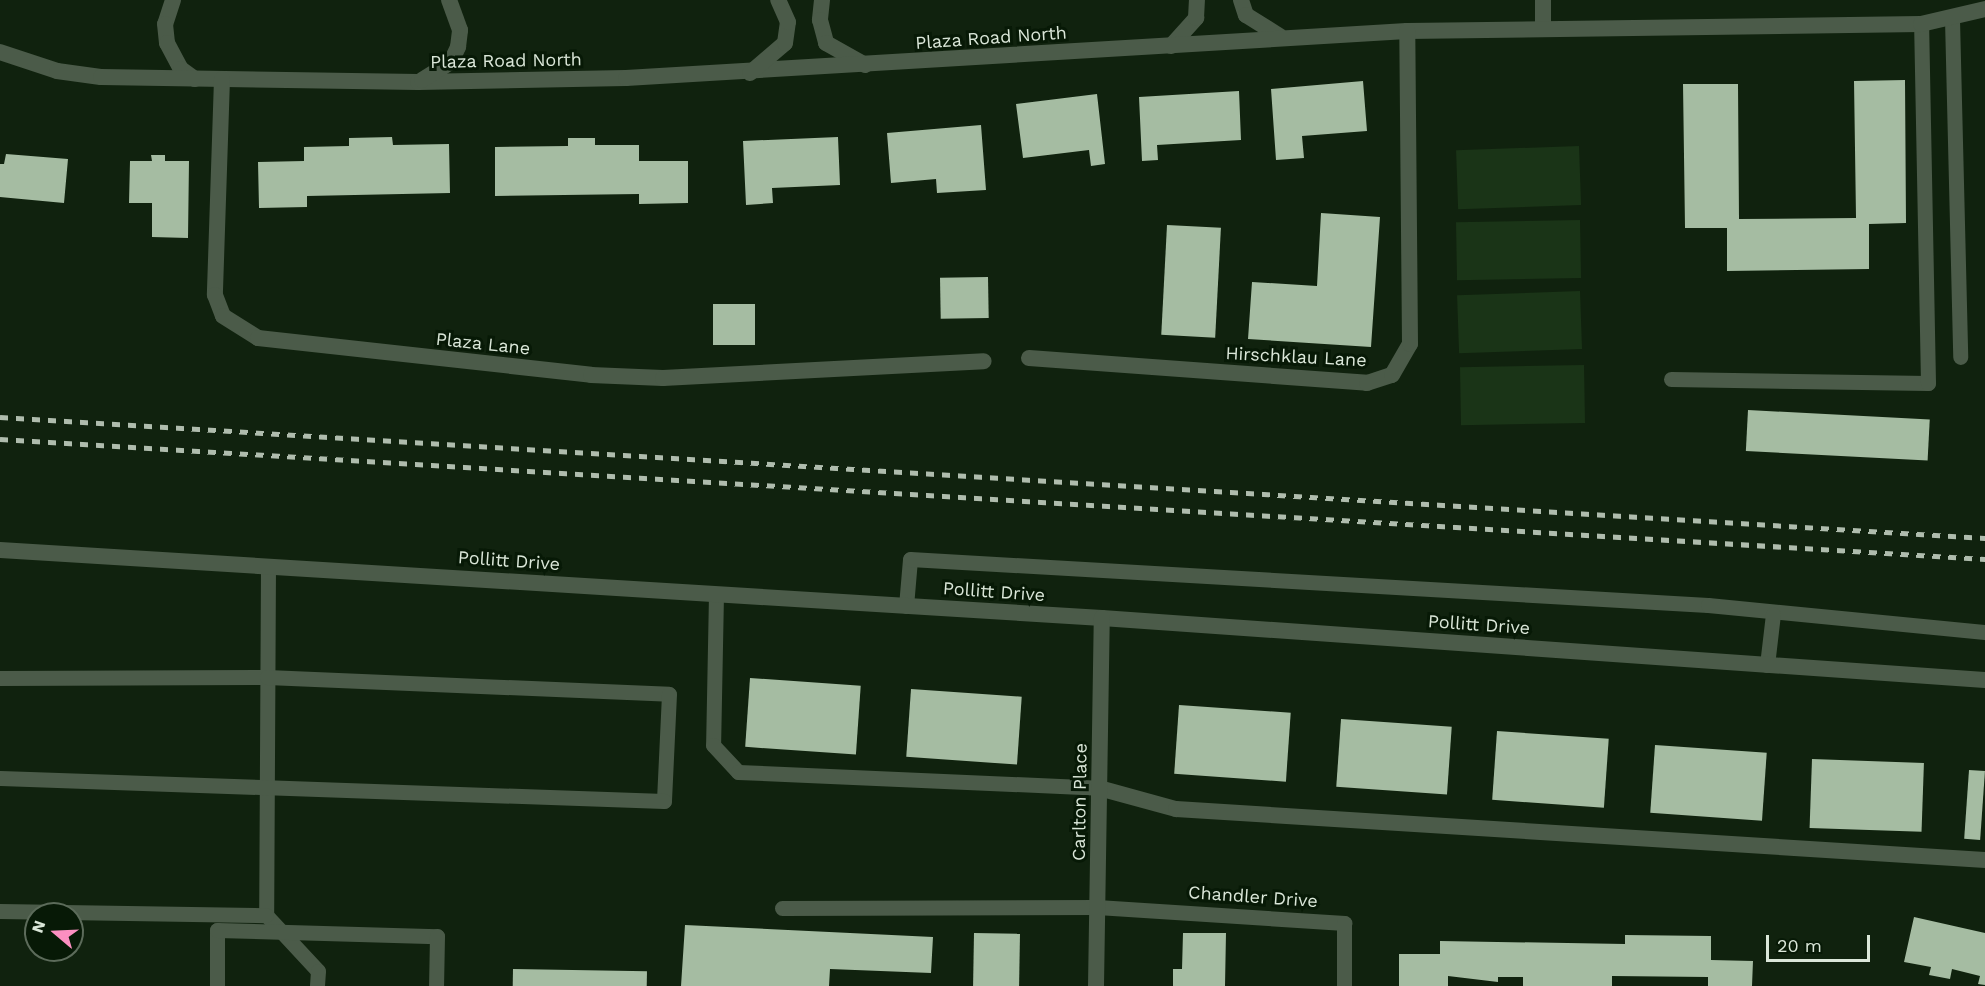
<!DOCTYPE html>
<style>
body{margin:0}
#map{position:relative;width:1985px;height:986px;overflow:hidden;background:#10220e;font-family:"Work Sans",sans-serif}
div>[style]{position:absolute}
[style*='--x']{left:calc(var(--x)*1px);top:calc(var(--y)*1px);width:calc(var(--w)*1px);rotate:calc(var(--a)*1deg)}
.green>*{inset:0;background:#1a3417;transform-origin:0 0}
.building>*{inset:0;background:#a5bca2;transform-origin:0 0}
.service>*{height:15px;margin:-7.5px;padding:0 7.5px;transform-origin:7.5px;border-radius:7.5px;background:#4b5b49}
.minor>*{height:16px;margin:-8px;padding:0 8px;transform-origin:8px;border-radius:8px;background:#4b5b49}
.rail>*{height:4.5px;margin-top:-2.25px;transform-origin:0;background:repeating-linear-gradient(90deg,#afbcad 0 8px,transparent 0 16px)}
span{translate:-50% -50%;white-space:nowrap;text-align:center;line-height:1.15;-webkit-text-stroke:6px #071906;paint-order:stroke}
.street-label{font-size:18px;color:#dbe7d9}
.north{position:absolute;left:24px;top:902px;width:60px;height:60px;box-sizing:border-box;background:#071906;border:2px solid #5c6b5a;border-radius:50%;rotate:289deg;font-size:16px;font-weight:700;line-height:24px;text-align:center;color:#dbe7d9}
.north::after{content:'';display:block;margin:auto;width:21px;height:27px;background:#fc8fc1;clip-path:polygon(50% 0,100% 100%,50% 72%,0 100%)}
.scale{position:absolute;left:1766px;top:935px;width:104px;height:27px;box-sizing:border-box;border:3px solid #dbe7d9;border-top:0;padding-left:8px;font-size:18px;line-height:21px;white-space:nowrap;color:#dbe7d9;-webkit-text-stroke:4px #071906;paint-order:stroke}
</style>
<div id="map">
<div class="green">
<i style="left:1579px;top:146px;width:59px;height:123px;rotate:88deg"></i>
<i style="left:1580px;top:220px;width:58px;height:124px;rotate:89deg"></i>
<i style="left:1580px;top:291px;width:58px;height:123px;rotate:88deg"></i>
<i style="left:1584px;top:365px;width:58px;height:124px;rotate:89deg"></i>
</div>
<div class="building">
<i style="clip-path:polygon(1905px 80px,1906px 223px,1869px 224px,1869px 269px,1727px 271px,1727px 228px,1685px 228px,1683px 84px,1738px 84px,1739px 219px,1856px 218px,1854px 81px)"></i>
<i style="clip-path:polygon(1363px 81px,1367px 131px,1302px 136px,1304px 158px,1276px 160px,1271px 89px)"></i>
<i style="clip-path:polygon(1239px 91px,1241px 140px,1157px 145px,1158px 160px,1142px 161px,1139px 97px)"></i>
<i style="clip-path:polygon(1097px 94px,1105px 164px,1091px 166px,1089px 150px,1023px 158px,1016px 104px)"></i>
<i style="clip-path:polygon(981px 125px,986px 190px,937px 193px,936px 179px,891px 183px,887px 133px)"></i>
<i style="clip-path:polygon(392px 137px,393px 145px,449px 144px,450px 193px,307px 196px,307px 207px,259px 208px,258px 162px,304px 161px,304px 147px,349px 146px,349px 138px)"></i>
<i style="clip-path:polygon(838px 137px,840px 185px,772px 188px,773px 203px,746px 205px,743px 141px)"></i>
<i style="clip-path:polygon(568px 138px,595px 138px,595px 145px,639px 145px,639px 161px,688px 161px,688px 203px,639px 204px,639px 194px,495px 196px,495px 147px,568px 146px)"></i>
<i style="clip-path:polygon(6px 154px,68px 159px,64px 203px,0 197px,0 164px,4px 164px)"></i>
<i style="clip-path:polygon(151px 155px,165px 155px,165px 161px,189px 161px,188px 238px,152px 237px,152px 203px,129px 203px,130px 161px,152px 161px)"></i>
<i style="clip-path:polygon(1321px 213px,1380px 217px,1371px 347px,1248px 339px,1252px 282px,1317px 286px)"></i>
<i style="left:1167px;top:225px;width:54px;height:110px;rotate:3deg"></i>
<i style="left:988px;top:277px;width:41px;height:48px;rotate:89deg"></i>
<i style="left:713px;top:304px;width:42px;height:41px"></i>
<i style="left:1748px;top:410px;width:182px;height:41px;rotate:3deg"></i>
<i style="left:750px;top:678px;width:111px;height:69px;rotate:4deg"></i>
<i style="left:911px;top:689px;width:111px;height:68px;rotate:4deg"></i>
<i style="left:1179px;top:705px;width:112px;height:69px;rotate:4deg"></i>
<i style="left:1341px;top:719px;width:111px;height:68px;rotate:4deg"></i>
<i style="left:1497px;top:731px;width:112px;height:69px;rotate:4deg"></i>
<i style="left:1655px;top:745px;width:112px;height:68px;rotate:4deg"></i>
<i style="left:1812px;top:759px;width:112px;height:69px;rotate:2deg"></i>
<i style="left:1969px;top:770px;width:16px;height:69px;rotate:4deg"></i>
<i style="clip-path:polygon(1914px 917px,1985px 933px,1985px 985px,1978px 984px,1980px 976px,1952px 969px,1950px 979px,1929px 975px,1931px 967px,1904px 962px)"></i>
<i style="clip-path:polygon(685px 925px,933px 937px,931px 973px,830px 969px,829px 986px,681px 986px)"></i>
<i style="left:974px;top:933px;width:46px;height:53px;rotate:1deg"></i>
<i style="clip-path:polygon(1183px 933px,1226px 933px,1225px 986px,1173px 986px,1173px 969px,1182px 969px)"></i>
<i style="clip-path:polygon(1625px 935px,1711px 936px,1711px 960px,1753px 961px,1752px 986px,1708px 986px,1708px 977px,1612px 976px,1612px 986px,1523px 986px,1523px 977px,1498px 977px,1498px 982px,1448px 976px,1448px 986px,1399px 986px,1399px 954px,1440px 954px,1440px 941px,1625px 944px)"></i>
<i style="left:513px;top:969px;width:134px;height:17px;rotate:1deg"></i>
</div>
<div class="service">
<i style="--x:1952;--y:19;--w:338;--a:88.6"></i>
<i style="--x:1671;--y:379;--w:257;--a:0.9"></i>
<i style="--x:1928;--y:383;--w:359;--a:-91.1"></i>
<i style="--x:268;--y:566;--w:349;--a:90.3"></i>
<i style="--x:266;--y:915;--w:76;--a:47.1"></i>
<i style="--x:318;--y:971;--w:15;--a:94"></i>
<i style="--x:716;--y:594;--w:151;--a:91.1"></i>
<i style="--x:713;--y:745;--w:37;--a:47"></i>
<i style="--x:738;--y:772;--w:361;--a:2.5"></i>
<i style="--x:906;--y:606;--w:47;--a:-85.1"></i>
<i style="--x:910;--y:559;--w:799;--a:3.3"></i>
<i style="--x:1708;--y:605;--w:278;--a:5.6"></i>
<i style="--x:1767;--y:665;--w:51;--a:-83.3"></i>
<i style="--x:0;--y:678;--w:267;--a:-0.2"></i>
<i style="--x:267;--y:677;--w:402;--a:2.4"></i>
<i style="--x:669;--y:694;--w:107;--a:92.7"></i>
<i style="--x:664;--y:801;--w:664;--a:-178.02"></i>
<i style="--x:782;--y:908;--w:315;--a:-0.2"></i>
<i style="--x:1097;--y:907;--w:248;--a:3.7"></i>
<i style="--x:1344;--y:923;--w:63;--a:90"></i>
<i style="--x:0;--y:911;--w:266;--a:0.9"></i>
<i style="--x:217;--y:986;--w:56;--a:-90"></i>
<i style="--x:217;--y:930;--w:220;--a:1.6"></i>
<i style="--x:437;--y:936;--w:50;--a:91.1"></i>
</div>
<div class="minor">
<i style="--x:173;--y:0;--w:25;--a:108"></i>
<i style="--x:165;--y:24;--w:19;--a:84"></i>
<i style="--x:167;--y:43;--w:30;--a:62"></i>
<i style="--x:181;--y:69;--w:17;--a:36"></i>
<i style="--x:822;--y:0;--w:20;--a:96"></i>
<i style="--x:820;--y:20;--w:24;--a:75"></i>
<i style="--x:826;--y:43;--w:45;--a:29.4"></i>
<i style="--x:1241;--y:0;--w:16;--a:72"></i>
<i style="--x:1246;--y:15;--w:40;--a:32"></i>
<i style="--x:1543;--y:0;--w:27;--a:90"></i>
<i style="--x:1171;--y:46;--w:38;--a:-48"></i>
<i style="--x:1196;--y:18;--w:18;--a:-87"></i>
<i style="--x:0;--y:52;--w:60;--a:18.4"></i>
<i style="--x:57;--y:71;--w:44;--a:7.8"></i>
<i style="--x:101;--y:77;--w:317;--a:0.9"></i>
<i style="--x:418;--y:82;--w:208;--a:-1.1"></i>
<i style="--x:626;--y:78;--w:782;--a:-3.44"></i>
<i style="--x:1407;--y:31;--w:514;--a:-0.78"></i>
<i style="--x:1921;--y:24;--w:66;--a:-13.2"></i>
<i style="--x:750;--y:73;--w:46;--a:-40.6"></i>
<i style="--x:785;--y:43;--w:21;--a:-82"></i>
<i style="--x:788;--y:22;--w:24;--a:-114"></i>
<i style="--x:222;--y:79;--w:216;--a:91.9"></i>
<i style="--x:215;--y:295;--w:22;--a:69"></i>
<i style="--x:223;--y:316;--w:41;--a:32.2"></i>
<i style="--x:258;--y:338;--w:335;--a:6.3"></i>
<i style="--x:591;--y:375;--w:72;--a:2.4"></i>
<i style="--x:663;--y:378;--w:321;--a:-3"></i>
<i style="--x:422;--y:80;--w:34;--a:-32"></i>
<i style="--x:451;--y:62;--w:17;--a:-65"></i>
<i style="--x:458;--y:47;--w:17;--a:-83"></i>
<i style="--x:460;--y:30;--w:32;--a:-110"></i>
<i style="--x:1029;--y:358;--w:339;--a:4.2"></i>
<i style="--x:1367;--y:383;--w:26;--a:-18"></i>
<i style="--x:1392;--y:375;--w:36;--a:-60"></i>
<i style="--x:1410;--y:344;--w:313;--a:-90.5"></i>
<i style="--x:0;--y:550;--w:1104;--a:3.53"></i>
<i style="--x:1102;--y:618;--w:885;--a:4.02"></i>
<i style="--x:1099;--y:788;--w:80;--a:15.3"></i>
<i style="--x:1176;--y:809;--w:811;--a:3.61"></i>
<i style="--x:1096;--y:986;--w:368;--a:-89.1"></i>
</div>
<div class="rail">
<i style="--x:0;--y:417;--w:1989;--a:3.49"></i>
<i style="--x:0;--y:439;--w:1989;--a:3.46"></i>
</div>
<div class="street-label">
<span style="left:991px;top:38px;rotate:-4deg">Plaza Road North</span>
<span style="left:506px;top:61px;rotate:-1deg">Plaza Road North</span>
<span style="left:483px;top:344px;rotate:6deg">Plaza Lane</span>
<span style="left:1296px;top:357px;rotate:3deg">Hirschklau Lane</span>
<span style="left:509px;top:561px;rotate:4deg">Pollitt Drive</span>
<span style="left:994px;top:592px;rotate:4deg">Pollitt Drive</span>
<span style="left:1479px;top:625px;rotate:4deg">Pollitt Drive</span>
<span style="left:1080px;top:802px;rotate:-89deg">Carlton Place</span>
<span style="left:1253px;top:897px;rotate:4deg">Chandler Drive</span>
</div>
<div class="north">N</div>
<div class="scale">20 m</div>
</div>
